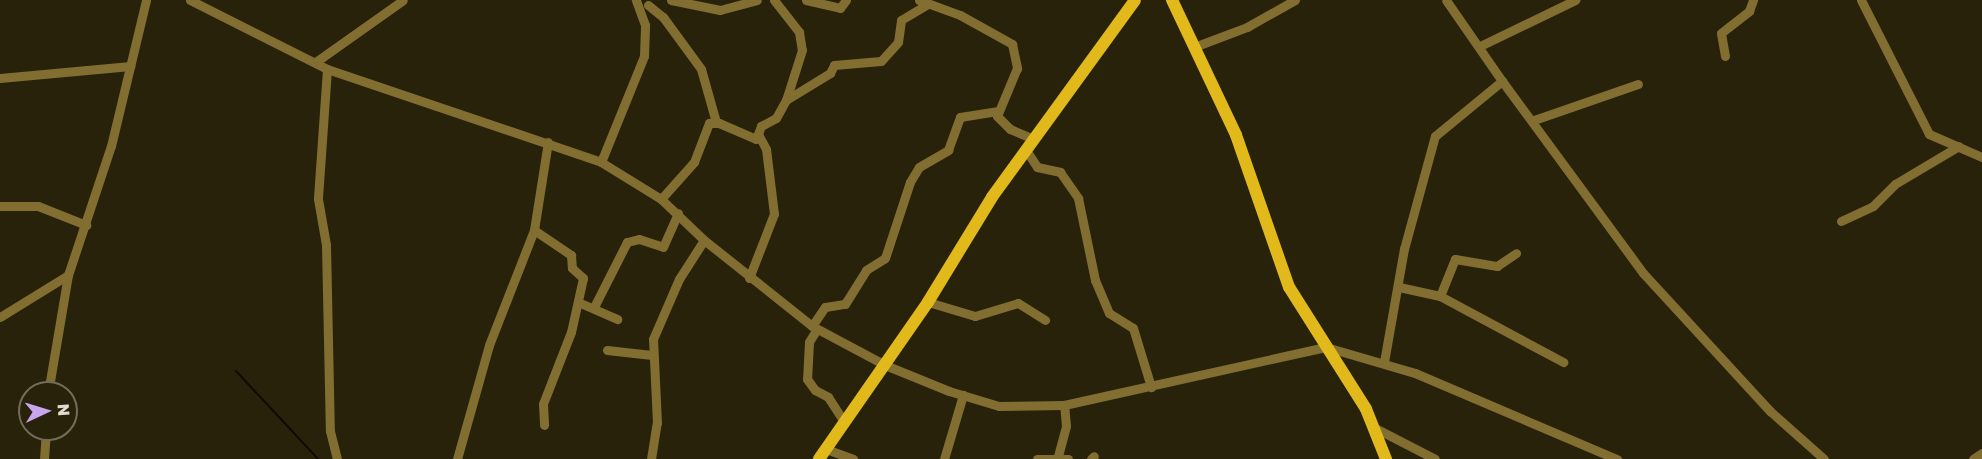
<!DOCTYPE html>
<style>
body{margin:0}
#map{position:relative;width:1982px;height:459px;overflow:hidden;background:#29220b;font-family:"Golos Text",sans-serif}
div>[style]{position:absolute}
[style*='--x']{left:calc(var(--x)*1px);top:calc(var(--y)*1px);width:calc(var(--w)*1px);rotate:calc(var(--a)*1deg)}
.stream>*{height:2px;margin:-1px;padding:0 1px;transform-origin:1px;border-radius:1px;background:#0f0b01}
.minor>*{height:9px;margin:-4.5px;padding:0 4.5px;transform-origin:4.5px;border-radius:4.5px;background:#816e30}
.major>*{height:12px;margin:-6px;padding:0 6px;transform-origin:6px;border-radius:6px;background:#e2b91a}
span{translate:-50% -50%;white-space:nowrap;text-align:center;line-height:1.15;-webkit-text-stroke:6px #29220b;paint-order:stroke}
.north{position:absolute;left:18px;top:381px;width:60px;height:60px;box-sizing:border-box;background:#29220b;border:2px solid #726c59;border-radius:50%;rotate:86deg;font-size:16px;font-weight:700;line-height:24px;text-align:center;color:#e0dbcd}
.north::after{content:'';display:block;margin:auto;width:21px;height:27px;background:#c8a5ee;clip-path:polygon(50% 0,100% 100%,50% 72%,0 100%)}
</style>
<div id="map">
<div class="stream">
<i style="--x:236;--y:371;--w:120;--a:47"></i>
</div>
<div class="minor">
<i style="--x:190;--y:0;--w:153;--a:26.7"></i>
<i style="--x:327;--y:69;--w:289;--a:18.7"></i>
<i style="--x:601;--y:162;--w:70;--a:31.7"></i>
<i style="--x:661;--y:199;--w:59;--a:43.6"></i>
<i style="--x:704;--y:240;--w:138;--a:38.5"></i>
<i style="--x:812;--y:326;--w:83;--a:28.1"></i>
<i style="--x:885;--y:365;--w:69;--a:22.1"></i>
<i style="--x:949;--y:391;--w:52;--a:16.7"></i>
<i style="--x:999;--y:406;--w:65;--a:-0.9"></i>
<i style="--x:1064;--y:405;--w:268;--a:-12.5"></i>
<i style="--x:1326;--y:347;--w:93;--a:16.3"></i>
<i style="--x:1415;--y:373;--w:220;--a:23.1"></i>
<i style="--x:671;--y:0;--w:50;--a:11.5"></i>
<i style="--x:720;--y:10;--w:38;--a:-15"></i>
<i style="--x:774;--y:0;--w:41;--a:52"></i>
<i style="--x:799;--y:32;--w:18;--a:81"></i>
<i style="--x:802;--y:50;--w:52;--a:107.7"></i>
<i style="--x:806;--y:0;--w:35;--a:13"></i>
<i style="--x:840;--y:8;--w:10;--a:-53"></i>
<i style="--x:919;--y:0;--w:44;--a:20.1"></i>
<i style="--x:960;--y:15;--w:60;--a:29.1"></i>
<i style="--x:1012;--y:44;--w:25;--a:78"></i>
<i style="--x:1017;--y:68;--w:52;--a:112.6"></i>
<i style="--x:997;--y:116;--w:18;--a:45"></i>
<i style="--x:1010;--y:129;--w:26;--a:23"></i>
<i style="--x:1861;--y:0;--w:150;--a:63.1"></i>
<i style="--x:1929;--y:134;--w:58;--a:23.5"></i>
<i style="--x:648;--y:5;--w:19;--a:39"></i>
<i style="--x:663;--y:17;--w:64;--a:53.8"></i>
<i style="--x:701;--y:69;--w:55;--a:74.2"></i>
<i style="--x:1480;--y:46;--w:106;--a:-25.8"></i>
<i style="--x:1194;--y:47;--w:57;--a:-20.7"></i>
<i style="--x:1247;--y:27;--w:55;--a:-29.4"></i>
<i style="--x:1725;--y:56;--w:23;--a:-100"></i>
<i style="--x:1721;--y:33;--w:36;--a:-38"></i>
<i style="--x:1749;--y:11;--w:12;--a:-70"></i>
<i style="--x:317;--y:61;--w:105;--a:-35.3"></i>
<i style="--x:327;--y:69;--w:130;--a:94"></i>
<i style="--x:318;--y:199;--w:47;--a:80.1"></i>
<i style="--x:326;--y:245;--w:186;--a:88.8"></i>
<i style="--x:330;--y:431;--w:29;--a:76"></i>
<i style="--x:0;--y:78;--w:131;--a:-5.3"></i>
<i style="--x:1502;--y:81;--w:238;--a:53.7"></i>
<i style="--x:1643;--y:273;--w:188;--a:47.4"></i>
<i style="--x:1770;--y:411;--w:72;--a:41.6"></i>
<i style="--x:1534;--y:120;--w:110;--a:-19.1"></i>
<i style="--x:1026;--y:150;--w:20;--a:57"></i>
<i style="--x:1037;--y:167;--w:24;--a:12"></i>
<i style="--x:1060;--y:172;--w:32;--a:55"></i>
<i style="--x:1078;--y:198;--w:84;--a:78.3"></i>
<i style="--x:1095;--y:280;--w:36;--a:67"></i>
<i style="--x:1109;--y:313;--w:28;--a:32"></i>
<i style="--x:1133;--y:328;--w:62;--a:73"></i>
<i style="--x:601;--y:162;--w:114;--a:-67.9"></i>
<i style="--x:644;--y:56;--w:31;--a:-88"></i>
<i style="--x:645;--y:25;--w:27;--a:-110"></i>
<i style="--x:661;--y:199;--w:50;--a:-48.3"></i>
<i style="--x:694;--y:162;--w:42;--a:-69"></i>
<i style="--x:709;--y:123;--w:10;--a:0"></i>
<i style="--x:719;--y:123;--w:40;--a:23.4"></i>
<i style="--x:756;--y:139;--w:14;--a:-69"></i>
<i style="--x:761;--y:126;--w:17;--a:-28"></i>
<i style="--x:776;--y:118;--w:21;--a:-61"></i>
<i style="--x:786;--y:100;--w:52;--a:-31.5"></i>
<i style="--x:830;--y:73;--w:9;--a:-63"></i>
<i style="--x:834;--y:65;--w:47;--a:-4.9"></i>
<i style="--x:881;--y:61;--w:25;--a:-48"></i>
<i style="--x:898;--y:42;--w:22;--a:-82"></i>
<i style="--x:901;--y:20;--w:29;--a:-31"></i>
<i style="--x:0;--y:206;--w:38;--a:0"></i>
<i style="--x:38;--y:206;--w:52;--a:21.6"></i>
<i style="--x:1841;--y:221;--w:35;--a:-25"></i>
<i style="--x:1873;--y:206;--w:31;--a:-45"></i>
<i style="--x:1895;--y:184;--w:74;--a:-30.7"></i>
<i style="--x:534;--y:230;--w:45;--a:34"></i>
<i style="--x:571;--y:255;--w:13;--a:86"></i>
<i style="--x:572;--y:268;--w:15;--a:42"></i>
<i style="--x:583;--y:278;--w:55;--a:102.5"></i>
<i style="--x:571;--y:332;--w:77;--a:111.3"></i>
<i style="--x:543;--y:404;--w:21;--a:87"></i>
<i style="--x:749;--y:278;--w:69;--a:-68.7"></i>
<i style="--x:774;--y:214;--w:65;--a:-97"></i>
<i style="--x:766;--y:149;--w:15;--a:-118"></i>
<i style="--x:1399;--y:287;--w:42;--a:12.4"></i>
<i style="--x:1440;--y:296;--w:140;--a:28.2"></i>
<i style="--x:1440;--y:296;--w:40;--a:-68"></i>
<i style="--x:1455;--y:259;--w:43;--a:9.5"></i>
<i style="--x:1497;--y:266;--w:23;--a:-34"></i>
<i style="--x:578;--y:302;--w:43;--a:23.6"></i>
<i style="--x:928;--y:302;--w:49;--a:16.6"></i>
<i style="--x:975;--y:316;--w:45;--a:-16.8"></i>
<i style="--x:1018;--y:303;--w:32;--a:32"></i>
<i style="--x:594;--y:307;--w:73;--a:-63.1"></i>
<i style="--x:627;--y:242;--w:12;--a:-14"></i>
<i style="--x:639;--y:239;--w:25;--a:18"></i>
<i style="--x:663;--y:247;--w:37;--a:-66"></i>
<i style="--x:0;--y:317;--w:80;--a:-31.7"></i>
<i style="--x:812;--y:326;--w:23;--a:-56"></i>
<i style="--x:825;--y:307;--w:20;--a:-9"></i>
<i style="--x:845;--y:304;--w:40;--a:-58"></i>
<i style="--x:866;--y:270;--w:22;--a:-32"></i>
<i style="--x:885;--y:258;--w:80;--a:-71.8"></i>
<i style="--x:910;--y:182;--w:17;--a:-59"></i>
<i style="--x:919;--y:167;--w:34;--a:-30"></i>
<i style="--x:948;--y:150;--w:35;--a:-70"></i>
<i style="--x:960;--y:117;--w:39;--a:-9"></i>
<i style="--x:817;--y:329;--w:15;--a:122"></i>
<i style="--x:809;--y:342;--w:37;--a:93"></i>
<i style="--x:807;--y:379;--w:14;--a:54"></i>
<i style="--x:815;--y:390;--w:15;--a:28"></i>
<i style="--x:828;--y:397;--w:30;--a:57"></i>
<i style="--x:607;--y:350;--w:45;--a:6.3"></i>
<i style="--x:1384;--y:362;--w:115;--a:-80"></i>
<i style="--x:1404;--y:249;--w:117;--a:-74.7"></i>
<i style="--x:1435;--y:136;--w:87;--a:-39.4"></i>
<i style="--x:1502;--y:81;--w:98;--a:-124.7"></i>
<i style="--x:48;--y:393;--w:120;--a:-80.4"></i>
<i style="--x:68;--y:275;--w:136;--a:-71.6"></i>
<i style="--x:111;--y:146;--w:150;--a:-76.5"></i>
<i style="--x:1377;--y:429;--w:65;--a:27.3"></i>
<i style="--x:826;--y:449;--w:29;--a:20"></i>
<i style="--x:1058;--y:456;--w:31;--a:-75"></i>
<i style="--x:1066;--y:426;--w:21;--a:-95"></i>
<i style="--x:44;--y:459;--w:30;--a:-86"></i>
<i style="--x:457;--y:459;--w:118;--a:-74.3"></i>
<i style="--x:489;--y:345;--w:123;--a:-68.6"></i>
<i style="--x:534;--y:230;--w:89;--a:-81"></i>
<i style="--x:651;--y:459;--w:36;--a:-81"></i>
<i style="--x:657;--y:423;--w:84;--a:-92.7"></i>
<i style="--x:653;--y:339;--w:65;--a:-66.6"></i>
<i style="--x:679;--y:279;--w:46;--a:-57.3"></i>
<i style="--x:944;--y:459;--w:67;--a:-73.5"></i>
<i style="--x:1037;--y:459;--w:31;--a:0"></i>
<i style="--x:1091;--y:459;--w:4;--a:-45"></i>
<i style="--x:1973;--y:459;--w:11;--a:-34"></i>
</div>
<div class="major">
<i style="--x:1172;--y:0;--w:149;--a:64.6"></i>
<i style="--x:1236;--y:135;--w:161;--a:70.8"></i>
<i style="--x:1289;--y:287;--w:144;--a:57.7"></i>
<i style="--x:1366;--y:409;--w:54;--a:68.2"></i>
<i style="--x:819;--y:459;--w:191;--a:-55.2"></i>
<i style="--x:928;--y:302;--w:123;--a:-58.6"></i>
<i style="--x:992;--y:197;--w:243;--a:-54"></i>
</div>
<div class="north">N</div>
</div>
